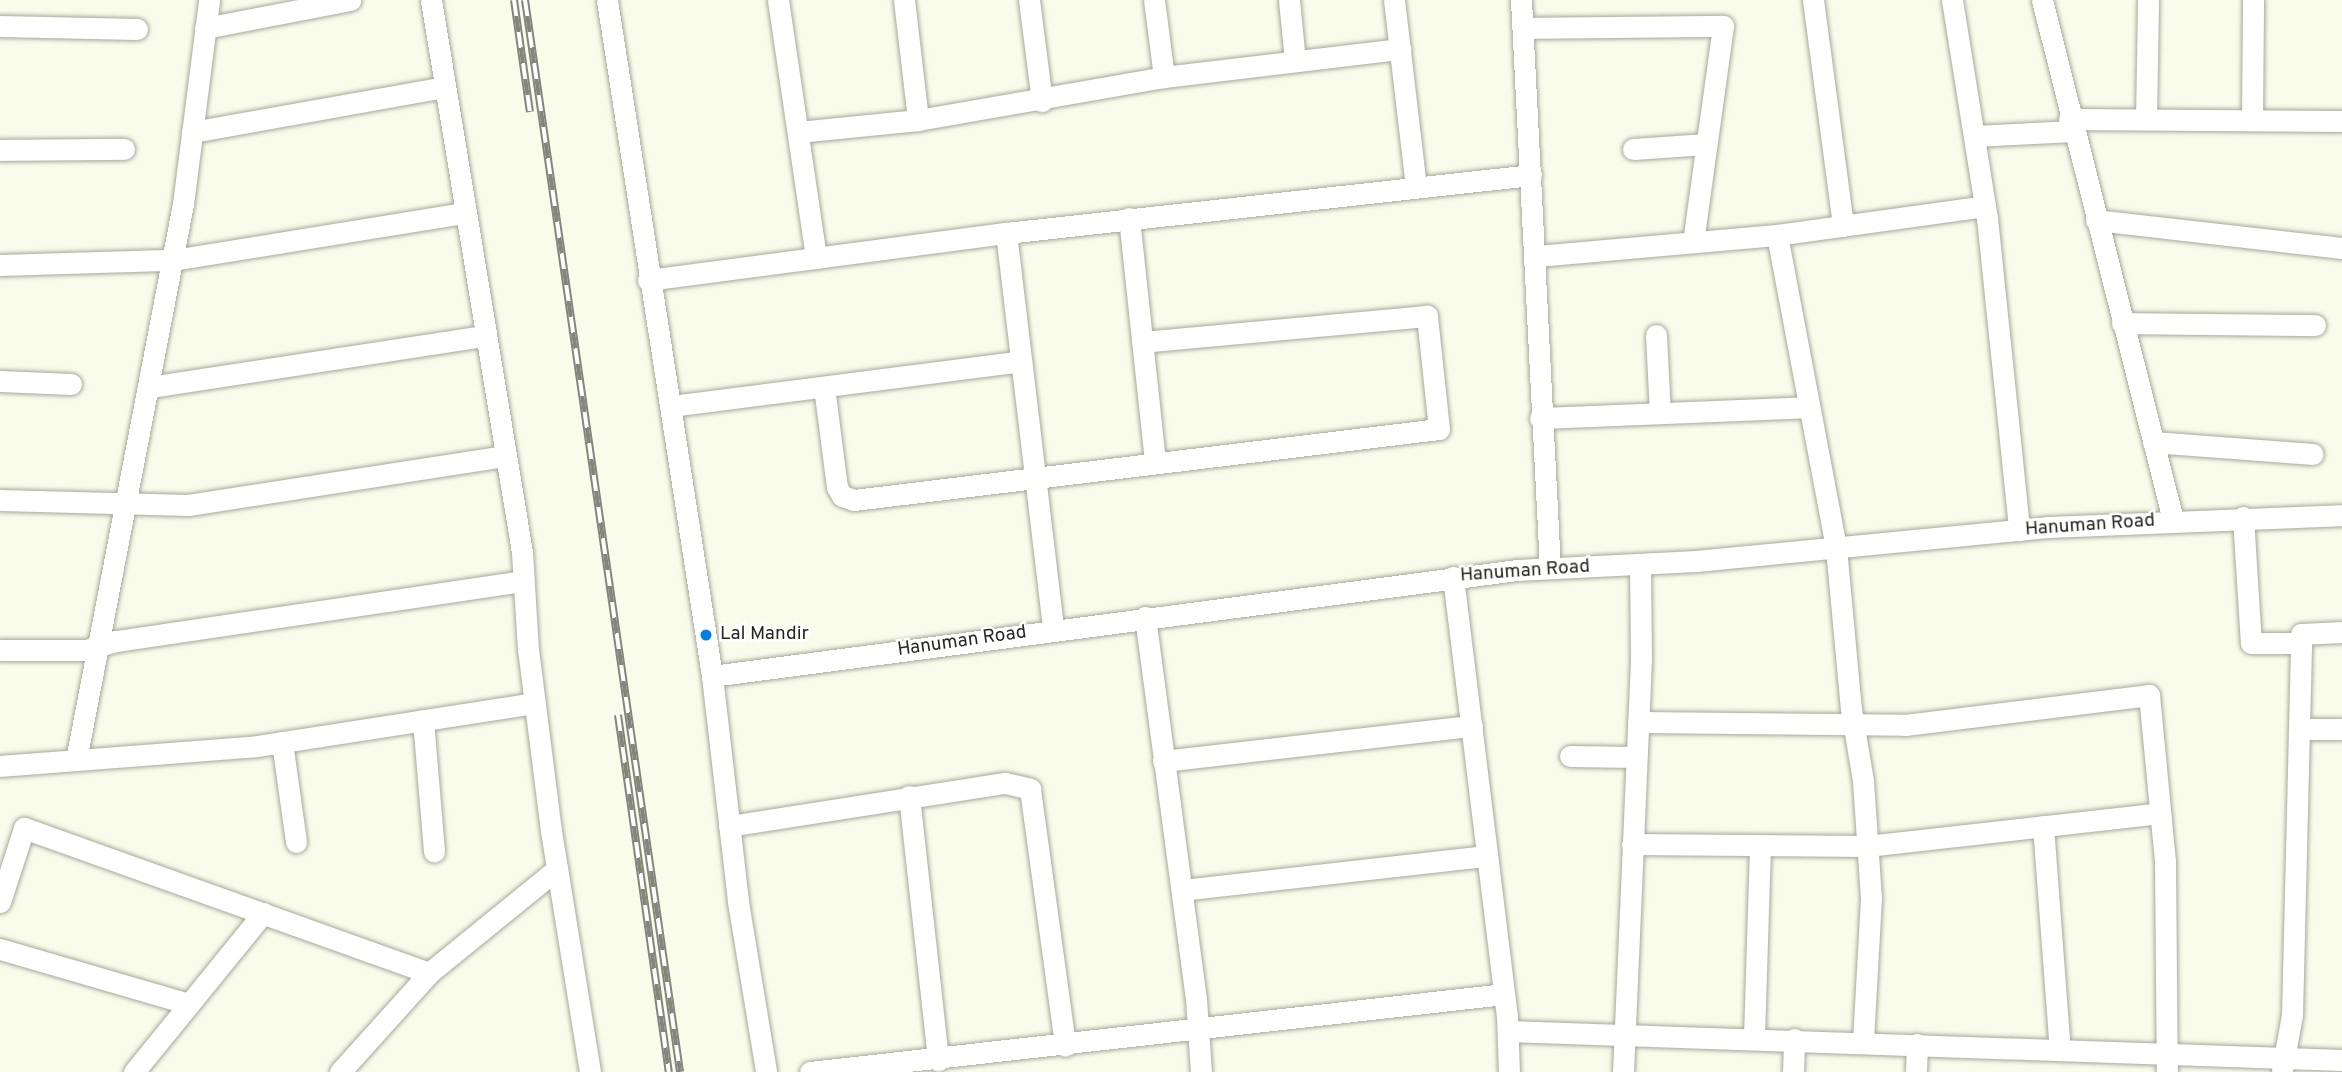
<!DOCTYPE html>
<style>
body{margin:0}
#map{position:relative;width:2342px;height:1072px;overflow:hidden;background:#f9fceb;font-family:Overpass,sans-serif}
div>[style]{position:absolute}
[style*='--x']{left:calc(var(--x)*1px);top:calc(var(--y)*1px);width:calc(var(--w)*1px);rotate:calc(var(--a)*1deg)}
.roads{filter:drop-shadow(0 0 2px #a6a999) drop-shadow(0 0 2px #a6a999)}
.minor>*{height:21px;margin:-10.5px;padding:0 10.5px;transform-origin:10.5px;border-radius:10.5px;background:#fff}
.rail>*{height:8px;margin-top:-4px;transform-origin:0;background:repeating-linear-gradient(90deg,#fff 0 16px,#84857b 0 32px);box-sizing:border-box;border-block:2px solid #84857b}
.dots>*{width:19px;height:19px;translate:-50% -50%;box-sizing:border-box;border:4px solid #fff;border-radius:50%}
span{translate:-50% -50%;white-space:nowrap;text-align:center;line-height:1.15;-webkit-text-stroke:5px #fff;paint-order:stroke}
.street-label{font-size:19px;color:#262721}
.poi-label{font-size:19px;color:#262721}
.left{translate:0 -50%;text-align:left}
</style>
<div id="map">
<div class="roads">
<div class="minor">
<i style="--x:431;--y:0;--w:559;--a:80.64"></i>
<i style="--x:522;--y:552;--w:97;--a:86.5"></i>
<i style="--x:528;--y:649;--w:183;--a:82.8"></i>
<i style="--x:551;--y:831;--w:244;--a:80.8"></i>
<i style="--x:607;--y:0;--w:684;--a:81.17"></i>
<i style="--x:712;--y:676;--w:227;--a:83.4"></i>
<i style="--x:738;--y:902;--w:172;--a:80.6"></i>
<i style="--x:778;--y:0;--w:261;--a:81.6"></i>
<i style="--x:904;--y:0;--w:121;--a:83.3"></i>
<i style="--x:1029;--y:0;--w:102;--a:82.7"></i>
<i style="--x:1154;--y:0;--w:78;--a:82.6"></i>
<i style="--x:1289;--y:0;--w:61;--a:84.4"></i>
<i style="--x:1394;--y:0;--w:188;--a:83.3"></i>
<i style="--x:1521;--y:0;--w:569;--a:87.08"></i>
<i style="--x:1813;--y:0;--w:228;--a:82.4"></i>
<i style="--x:1952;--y:0;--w:221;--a:80.9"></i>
<i style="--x:1987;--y:218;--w:314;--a:84.1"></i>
<i style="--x:2042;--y:0;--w:536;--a:75.86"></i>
<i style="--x:0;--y:26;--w:137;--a:1.3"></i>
<i style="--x:205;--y:28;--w:148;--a:-10.9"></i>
<i style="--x:1523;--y:28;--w:200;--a:-0.6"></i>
<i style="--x:1723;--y:26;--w:218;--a:97.9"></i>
<i style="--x:2069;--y:119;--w:273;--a:0.4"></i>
<i style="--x:2146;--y:119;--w:119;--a:-89"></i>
<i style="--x:2252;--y:120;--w:120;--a:-89.5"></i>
<i style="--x:192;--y:132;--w:256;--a:-10.1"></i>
<i style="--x:798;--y:132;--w:121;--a:-5.7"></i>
<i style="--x:918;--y:120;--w:250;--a:-9.9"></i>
<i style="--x:1164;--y:77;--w:238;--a:-6.8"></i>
<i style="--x:1974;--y:136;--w:99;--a:-2.9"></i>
<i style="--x:1633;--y:149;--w:73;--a:-3.9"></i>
<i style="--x:0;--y:150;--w:124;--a:-0.5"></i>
<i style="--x:1129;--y:218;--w:243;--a:83.9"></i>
<i style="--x:2096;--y:220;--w:248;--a:6.5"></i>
<i style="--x:1006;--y:233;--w:400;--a:83.2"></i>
<i style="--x:1777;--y:235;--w:319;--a:79.3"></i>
<i style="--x:1836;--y:548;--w:162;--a:84.7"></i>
<i style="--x:1851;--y:709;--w:73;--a:80.5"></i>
<i style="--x:1863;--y:781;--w:117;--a:86.1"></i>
<i style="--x:1871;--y:898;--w:143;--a:93.2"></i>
<i style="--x:1536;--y:256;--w:242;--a:-5"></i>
<i style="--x:1777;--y:235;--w:210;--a:-7.9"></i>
<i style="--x:0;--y:265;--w:173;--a:-1.7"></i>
<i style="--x:173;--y:260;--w:295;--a:-9.2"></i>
<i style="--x:648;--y:280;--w:361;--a:-7.5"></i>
<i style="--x:1006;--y:233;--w:528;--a:-6.3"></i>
<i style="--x:2122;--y:323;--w:193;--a:0.6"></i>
<i style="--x:1656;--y:335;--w:78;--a:87.1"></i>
<i style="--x:0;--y:381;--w:71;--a:2.4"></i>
<i style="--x:150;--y:387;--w:338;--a:-8.7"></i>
<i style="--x:824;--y:387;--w:101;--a:82.6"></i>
<i style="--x:837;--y:487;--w:10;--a:61"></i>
<i style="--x:842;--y:496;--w:13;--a:18"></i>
<i style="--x:854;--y:500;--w:589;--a:-6.92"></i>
<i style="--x:1439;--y:429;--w:114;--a:-96.1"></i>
<i style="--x:1427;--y:316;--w:286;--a:174.8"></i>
<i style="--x:671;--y:406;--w:353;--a:-7.3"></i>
<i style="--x:1540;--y:418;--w:269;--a:-2.3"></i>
<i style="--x:2153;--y:442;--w:160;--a:4.3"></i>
<i style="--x:0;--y:500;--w:188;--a:1.5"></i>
<i style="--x:188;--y:505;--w:321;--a:-8.8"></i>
<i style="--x:2243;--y:517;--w:126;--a:86.4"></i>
<i style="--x:2251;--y:643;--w:49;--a:0"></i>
<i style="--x:1453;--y:577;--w:442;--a:83"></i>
<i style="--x:1507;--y:1016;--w:56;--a:88"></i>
<i style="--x:1145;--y:617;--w:385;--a:82.4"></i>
<i style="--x:1196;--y:999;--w:73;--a:86.1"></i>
<i style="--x:0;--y:650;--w:86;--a:0"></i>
<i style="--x:86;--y:650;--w:31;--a:-17"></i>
<i style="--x:116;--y:641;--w:412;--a:-8.4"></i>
<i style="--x:712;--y:676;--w:812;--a:-7.5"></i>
<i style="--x:1517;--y:570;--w:179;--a:-2.9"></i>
<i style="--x:1696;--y:561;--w:353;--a:-5.5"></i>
<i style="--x:2047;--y:527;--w:295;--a:-2.3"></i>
<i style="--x:423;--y:720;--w:132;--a:85.2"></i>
<i style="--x:1638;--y:722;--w:267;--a:0.6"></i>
<i style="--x:1905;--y:725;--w:246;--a:-7"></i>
<i style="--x:2149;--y:695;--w:167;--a:84.5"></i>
<i style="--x:2165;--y:861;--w:211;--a:89.5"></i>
<i style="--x:2299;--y:729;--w:43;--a:0"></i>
<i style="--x:282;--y:742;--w:101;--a:82"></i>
<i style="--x:1570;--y:756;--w:66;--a:0.9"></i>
<i style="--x:76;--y:760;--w:566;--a:-79.11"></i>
<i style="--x:183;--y:204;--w:206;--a:-82.7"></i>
<i style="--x:1163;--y:761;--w:311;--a:-6.5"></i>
<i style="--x:0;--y:766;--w:258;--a:-4.4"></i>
<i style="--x:257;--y:746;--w:281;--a:-8.8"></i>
<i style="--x:909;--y:796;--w:266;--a:83.7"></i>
<i style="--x:729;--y:826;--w:279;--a:-8.9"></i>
<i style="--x:1005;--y:783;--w:26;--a:13"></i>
<i style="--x:1030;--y:789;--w:259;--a:82.2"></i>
<i style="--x:2043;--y:826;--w:225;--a:85.7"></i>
<i style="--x:1632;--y:844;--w:235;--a:0.5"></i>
<i style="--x:1867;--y:846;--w:295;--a:-6.4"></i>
<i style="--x:1182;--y:890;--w:307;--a:-6.4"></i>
<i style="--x:0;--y:902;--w:78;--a:-72"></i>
<i style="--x:24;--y:828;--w:430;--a:19.7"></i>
<i style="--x:0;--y:949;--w:197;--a:16.2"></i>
<i style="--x:1508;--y:1031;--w:835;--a:1.99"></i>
<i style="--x:1754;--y:1037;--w:192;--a:-88.2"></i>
<i style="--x:2282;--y:1070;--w:56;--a:-79.7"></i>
<i style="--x:2292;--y:1015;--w:381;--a:-88.6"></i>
<i style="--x:2301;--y:634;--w:41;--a:-2.8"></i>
<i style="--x:134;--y:1072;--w:205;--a:-50.9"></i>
<i style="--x:340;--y:1072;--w:133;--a:-48"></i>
<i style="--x:429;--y:973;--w:165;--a:-39.1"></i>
<i style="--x:810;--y:1072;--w:698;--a:-6.41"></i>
<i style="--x:1623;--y:1072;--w:413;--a:-87.5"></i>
<i style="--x:1641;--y:659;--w:95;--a:-90.6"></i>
<i style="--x:1793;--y:1072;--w:33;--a:-88"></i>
<i style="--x:1916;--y:1072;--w:28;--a:-88"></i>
</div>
</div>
<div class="rail">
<i style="--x:514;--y:0;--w:113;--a:81.9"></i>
<i style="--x:525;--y:0;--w:1083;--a:81.77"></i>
<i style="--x:618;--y:715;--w:361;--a:81.9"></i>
</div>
<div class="dots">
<i style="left:706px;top:635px;background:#0080e6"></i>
</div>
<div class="street-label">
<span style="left:2090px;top:526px;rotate:-4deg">Hanuman Road</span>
<span style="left:1525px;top:572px;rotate:-4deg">Hanuman Road</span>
<span style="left:962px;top:642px;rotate:-8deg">Hanuman Road</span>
</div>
<div class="poi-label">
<span class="left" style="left:720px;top:635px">Lal Mandir</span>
</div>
</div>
